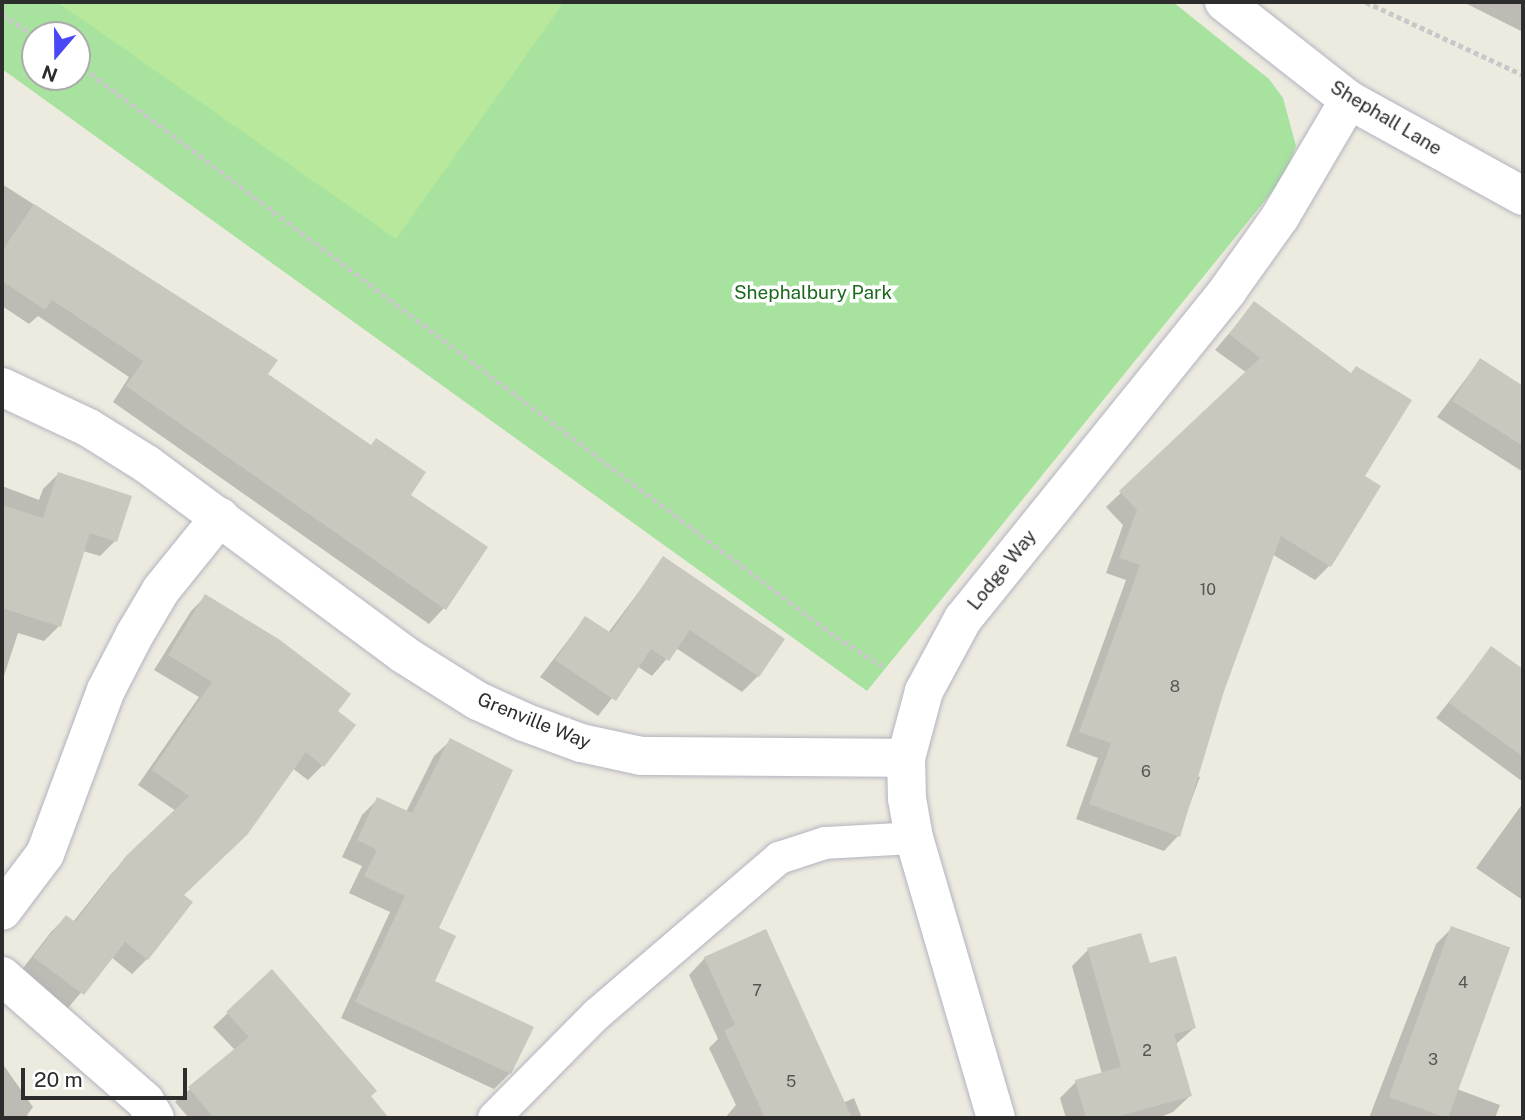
<!DOCTYPE html>
<style>
body{margin:0}
#map{position:relative;width:1525px;height:1120px;overflow:hidden;background:#edeae0;font-family:"Public Sans",sans-serif}
div>[style]{position:absolute}
[style*='--x']{left:calc(var(--x)*1px);top:calc(var(--y)*1px);width:calc(var(--w)*1px);rotate:calc(var(--a)*1deg)}
.green>*{inset:0;background:#a7e29f}
.pitch>*{inset:0;background:#b7e89b}
.shadow>*{inset:0;background:#0003}
.building>*{inset:0;background:#c9c8be;transform-origin:0 0}
.path>*{height:4.5px;margin-top:-2.25px;transform-origin:0;background:repeating-linear-gradient(90deg,#c8c8c8 0 5px,transparent 0 8.5px)}
.roads{filter:drop-shadow(0 0 2px #b3b3bf) drop-shadow(0 0 2px #b3b3bf)}
.lane>*{height:32px;margin:-16px;padding:0 16px;transform-origin:16px;border-radius:16px;background:#fff}
.street>*{height:38px;margin:-19px;padding:0 19px;transform-origin:19px;border-radius:19px;background:#fff}
span{translate:-50% -50%;white-space:nowrap;text-align:center;line-height:1.15;-webkit-text-stroke:7px #fff;paint-order:stroke}
.number-label{font-size:16px;color:#545451}
.number-label span{-webkit-text-stroke-width:0}
.street-label{font-size:19px;color:#2d2d2d}
.park-label{font-size:19px;color:#1e691e}
.frame{position:absolute;inset:0;border:4px solid #2d2d2d;pointer-events:none}
.north{position:absolute;left:21px;top:21px;width:70px;height:70px;box-sizing:border-box;background:#fff;border:2px solid #ababab;border-radius:50%;rotate:200deg;font-size:19px;font-weight:700;line-height:28px;text-align:center;color:#2d2d2d}
.north::after{content:'';display:block;margin:auto;width:24px;height:32px;background:#4a47f4;clip-path:polygon(50% 0,100% 100%,50% 72%,0 100%)}
.scale{position:absolute;left:21px;top:1068px;width:166px;height:32px;box-sizing:border-box;border:4px solid #2d2d2d;border-top:0;padding-left:9px;font-size:21px;line-height:24px;white-space:nowrap;color:#2d2d2d;-webkit-text-stroke:5px #fff;paint-order:stroke}
</style>
<div id="map">
<div class="green">
<i style="clip-path:polygon(evenodd,2px 2px,1173px 2px,1269px 79px,1283px 98px,1296px 146px,1285px 176px,867px 691px,2px 69px,2px 2px,35px 35px,77px 35px,77px 77px,35px 77px,35px 35px)"></i>
</div>
<div class="pitch">
<i style="clip-path:polygon(57px 2px,564px 2px,396px 239px)"></i>
</div>
<div class="shadow">
<i style="clip-path:polygon(1463px 2px,1523px 2px,1523px 32px)"></i>
<i style="clip-path:polygon(2px 184px,276px 360px,266px 375px,409px 495px,444px 608px,429px 624px,113px 402px,129px 377px,38px 316px,29px 324px,2px 306px)"></i>
<i style="clip-path:polygon(1254px 304px,1363px 477px,1330px 565px,1315px 580px,1272px 554px,1194px 775px,1200px 777px,1178px 836px,1164px 851px,1076px 819px,1098px 758px,1066px 746px,1126px 580px,1106px 573px,1123px 525px,1106px 507px,1247px 373px,1215px 350px)"></i>
<i style="clip-path:polygon(1480px 360px,1523px 388px,1523px 472px,1437px 417px)"></i>
<i style="clip-path:polygon(58px 474px,115px 541px,100px 556px,83px 551px,59px 626px,44px 641px,18px 633px,2px 682px,2px 486px,39px 500px,43px 489px)"></i>
<i style="clip-path:polygon(664px 558px,758px 676px,742px 692px,676px 648px,652px 676px,637px 666px,598px 716px,540px 677px,585px 618px,608px 633px)"></i>
<i style="clip-path:polygon(206px 596px,335px 711px,323px 765px,308px 780px,292px 768px,176px 900px,190px 902px,147px 959px,132px 974px,111px 957px,68px 1008px,20px 972px,51px 932px,66px 917px,73px 922px,112px 873px,176px 811px,138px 785px,199px 697px,154px 670px,191px 611px)"></i>
<i style="clip-path:polygon(1492px 648px,1523px 671px,1523px 782px,1436px 718px)"></i>
<i style="clip-path:polygon(451px 740px,433px 981px,510px 1073px,494px 1089px,341px 1018px,390px 912px,349px 893px,362px 866px,342px 857px,362px 815px,378px 799px,406px 812px,434px 756px)"></i>
<i style="clip-path:polygon(1523px 803px,1523px 896px,1521px 899px,1476px 868px)"></i>
<i style="clip-path:polygon(1452px 928px,1454px 1088px,1500px 1105px,1495px 1118px,1369px 1118px,1436px 944px)"></i>
<i style="clip-path:polygon(1088px 950px,1148px 965px,1194px 1028px,1175px 1045px,1190px 1096px,1173px 1112px,1158px 1118px,1066px 1118px,1060px 1098px,1076px 1082px,1102px 1074px,1072px 966px)"></i>
<i style="clip-path:polygon(705px 958px,843px 1103px,854px 1098px,862px 1118px,725px 1118px,736px 1105px,709px 1048px,718px 1039px,689px 975px)"></i>
<i style="clip-path:polygon(272px 972px,369px 1097px,387px 1118px,189px 1118px,175px 1102px,235px 1050px,213px 1027px)"></i>
<i style="clip-path:polygon(2px 1063px,33px 1107px,27px 1115px,30px 1118px,2px 1118px)"></i>
</div>
<div class="building">
<i style="clip-path:polygon(34px 204px,278px 360px,268px 374px,371px 445px,376px 438px,426px 472px,411px 495px,488px 547px,446px 610px,126px 386px,143px 361px,52px 300px,45px 310px,2px 281px,2px 251px)"></i>
<i style="clip-path:polygon(1254px 301px,1351px 373px,1356px 366px,1412px 400px,1365px 476px,1381px 486px,1331px 567px,1281px 536px,1224px 691px,1180px 837px,1089px 804px,1111px 743px,1079px 732px,1140px 565px,1119px 558px,1137px 510px,1119px 491px,1260px 358px,1229px 334px)"></i>
<i style="clip-path:polygon(1480px 358px,1523px 386px,1523px 446px,1452px 401px)"></i>
<i style="clip-path:polygon(58px 472px,132px 496px,117px 542px,90px 533px,61px 627px,2px 608px,2px 505px,43px 518px)"></i>
<i style="clip-path:polygon(663px 556px,785px 639px,759px 677px,690px 630px,669px 661px,651px 649px,616px 701px,555px 660px,585px 616px,611px 633px)"></i>
<i style="clip-path:polygon(205px 594px,280px 640px,351px 694px,338px 711px,356px 725px,324px 767px,306px 752px,247px 835px,184px 895px,193px 902px,148px 960px,125px 942px,84px 995px,33px 957px,66px 915px,75px 922px,126px 856px,189px 796px,152px 770px,212px 682px,168px 655px)"></i>
<i style="clip-path:polygon(1491px 646px,1523px 669px,1523px 757px,1449px 703px)"></i>
<i style="clip-path:polygon(450px 738px,513px 770px,439px 928px,456px 936px,435px 981px,534px 1027px,511px 1074px,355px 1002px,405px 896px,364px 876px,377px 850px,357px 840px,377px 797px,412px 813px)"></i>
<i style="left:1451px;top:926px;width:63px;height:182px;rotate:20deg"></i>
<i style="clip-path:polygon(766px 929px,815px 1037px,852px 1118px,765px 1118px,724px 1030px,735px 1025px,704px 957px)"></i>
<i style="clip-path:polygon(1141px 933px,1150px 963px,1176px 956px,1196px 1028px,1174px 1034px,1192px 1096px,1113px 1118px,1086px 1118px,1075px 1080px,1121px 1067px,1087px 948px)"></i>
<i style="clip-path:polygon(272px 969px,377px 1091px,371px 1096px,389px 1118px,214px 1118px,188px 1087px,249px 1037px,226px 1012px)"></i>
</div>
<div class="path">
<i style="--x:1366;--y:2;--w:173;--a:24.9"></i>
<i style="--x:2;--y:14;--w:40;--a:34"></i>
<i style="--x:77;--y:63;--w:952;--a:37.1"></i>
<i style="--x:836;--y:637;--w:55;--a:31.7"></i>
</div>
<div class="roads">
<div class="lane">
<i style="--x:494;--y:1118;--w:146;--a:-45.3"></i>
<i style="--x:597;--y:1014;--w:240;--a:-40.6"></i>
<i style="--x:779;--y:858;--w:48;--a:-18.1"></i>
<i style="--x:825;--y:843;--w:89;--a:-3.2"></i>
</div>
<div class="street">
<i style="--x:1224;--y:2;--w:159;--a:38.1"></i>
<i style="--x:1349;--y:100;--w:199;--a:28.9"></i>
<i style="--x:2;--y:387;--w:96;--a:25.2"></i>
<i style="--x:89;--y:428;--w:70;--a:32.1"></i>
<i style="--x:148;--y:465;--w:317;--a:36.5"></i>
<i style="--x:403;--y:654;--w:89;--a:32.1"></i>
<i style="--x:478;--y:701;--w:51;--a:24.5"></i>
<i style="--x:524;--y:722;--w:61;--a:20.2"></i>
<i style="--x:581;--y:743;--w:61;--a:12.2"></i>
<i style="--x:641;--y:756;--w:265;--a:0.4"></i>
<i style="--x:2;--y:911;--w:71;--a:-53"></i>
<i style="--x:45;--y:854;--w:175;--a:-69.6"></i>
<i style="--x:106;--y:690;--w:63;--a:-62.6"></i>
<i style="--x:135;--y:634;--w:51;--a:-59.4"></i>
<i style="--x:161;--y:590;--w:94;--a:-51.1"></i>
<i style="--x:2;--y:976;--w:190;--a:41.2"></i>
<i style="--x:145;--y:1101;--w:20;--a:60"></i>
<i style="--x:996;--y:1118;--w:292;--a:-106.3"></i>
<i style="--x:914;--y:838;--w:40;--a:-100"></i>
<i style="--x:907;--y:799;--w:41;--a:-91.4"></i>
<i style="--x:906;--y:758;--w:69;--a:-75"></i>
<i style="--x:924;--y:691;--w:82;--a:-61.6"></i>
<i style="--x:963;--y:619;--w:422;--a:-51.1"></i>
<i style="--x:1228;--y:290;--w:90;--a:-54.5"></i>
<i style="--x:1280;--y:217;--w:136;--a:-59.5"></i>
</div>
</div>
<div class="number-label">
<span style="left:1208px;top:590px">10</span>
<span style="left:1175px;top:687px">8</span>
<span style="left:1146px;top:772px">6</span>
<span style="left:1463px;top:983px">4</span>
<span style="left:757px;top:991px">7</span>
<span style="left:1147px;top:1051px">2</span>
<span style="left:1433px;top:1060px">3</span>
<span style="left:791px;top:1082px">5</span>
</div>
<div class="street-label">
<span style="left:1386px;top:118px;rotate:31deg">Shephall Lane</span>
<span style="left:1002px;top:570px;rotate:-51deg">Lodge Way</span>
<span style="left:534px;top:721px;rotate:22deg">Grenville Way</span>
</div>
<div class="park-label">
<span style="left:813px;top:293px">Shephalbury Park</span>
</div>
<div class="frame"></div>
<div class="north">N</div>
<div class="scale">20 m</div>
</div>
